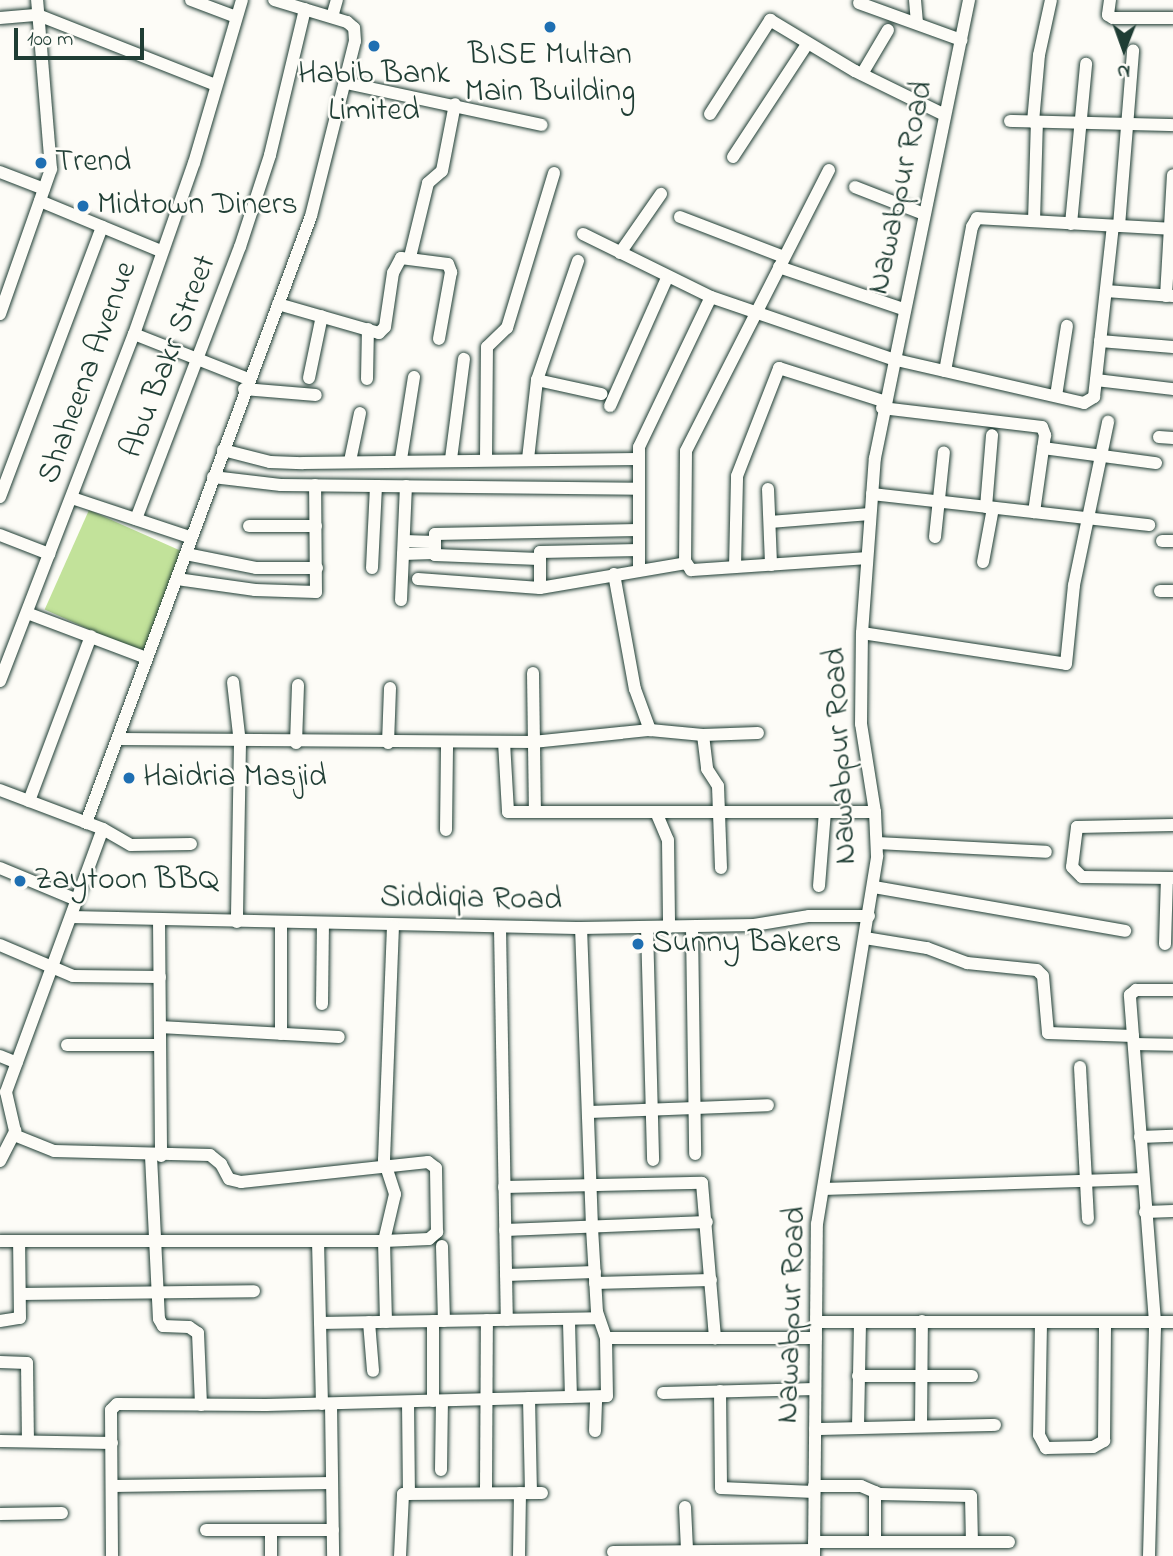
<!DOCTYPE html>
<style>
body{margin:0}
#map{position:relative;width:1173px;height:1556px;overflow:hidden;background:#fdfcf7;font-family:"Indie Flower",sans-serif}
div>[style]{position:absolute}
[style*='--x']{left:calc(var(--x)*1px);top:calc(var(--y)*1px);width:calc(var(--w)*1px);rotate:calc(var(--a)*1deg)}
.green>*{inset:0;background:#c2e29a;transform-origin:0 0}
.roads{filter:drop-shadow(0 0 2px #1f3d34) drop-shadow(0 0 2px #1f3d34)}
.minor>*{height:12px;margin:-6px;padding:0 6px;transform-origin:6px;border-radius:6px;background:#fdfcf7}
.dots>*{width:19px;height:19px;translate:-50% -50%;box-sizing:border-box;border:4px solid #fdfcf7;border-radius:50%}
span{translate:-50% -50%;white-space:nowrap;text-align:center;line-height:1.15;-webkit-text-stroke:5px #fdfcf7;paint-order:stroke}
.poi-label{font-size:32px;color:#1f3d34}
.left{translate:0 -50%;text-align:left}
.street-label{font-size:32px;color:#1f3d34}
.north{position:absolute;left:1089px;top:14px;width:70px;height:70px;-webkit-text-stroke:5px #fdfcf7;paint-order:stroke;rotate:181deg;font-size:19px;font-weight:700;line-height:28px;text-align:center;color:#1f3d34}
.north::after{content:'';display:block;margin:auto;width:24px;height:32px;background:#1f3d34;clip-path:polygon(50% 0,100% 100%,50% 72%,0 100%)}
.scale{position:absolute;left:14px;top:28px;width:130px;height:32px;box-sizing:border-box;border:4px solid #1f3d34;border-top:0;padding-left:9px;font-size:21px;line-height:24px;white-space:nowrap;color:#1f3d34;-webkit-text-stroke:5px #fdfcf7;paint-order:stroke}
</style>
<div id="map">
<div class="green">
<i style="left:89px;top:510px;width:109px;height:109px;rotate:24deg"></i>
</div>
<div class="roads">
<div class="minor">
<i style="--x:191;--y:0;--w:48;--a:20.7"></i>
<i style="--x:915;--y:0;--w:21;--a:85"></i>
<i style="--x:1110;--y:0;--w:15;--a:98"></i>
<i style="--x:1108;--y:15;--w:6;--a:31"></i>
<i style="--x:1113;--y:18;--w:60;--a:0"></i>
<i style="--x:859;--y:3;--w:109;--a:19.9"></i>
<i style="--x:332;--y:17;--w:18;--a:-74"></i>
<i style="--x:0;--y:18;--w:38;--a:-5"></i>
<i style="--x:38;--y:15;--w:191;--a:21.5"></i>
<i style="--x:862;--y:74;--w:51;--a:-59.4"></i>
<i style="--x:346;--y:83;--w:200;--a:12.1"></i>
<i style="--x:710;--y:114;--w:112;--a:-57.4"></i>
<i style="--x:770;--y:20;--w:99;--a:31"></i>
<i style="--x:855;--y:71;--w:100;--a:26.1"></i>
<i style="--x:1010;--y:121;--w:163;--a:1.4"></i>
<i style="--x:1033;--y:122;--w:67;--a:-84.9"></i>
<i style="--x:1039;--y:55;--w:56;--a:-77.7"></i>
<i style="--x:733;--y:157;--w:136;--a:-56.7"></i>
<i style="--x:829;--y:170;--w:315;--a:117"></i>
<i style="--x:686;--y:451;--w:110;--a:90.5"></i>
<i style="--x:685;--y:561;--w:11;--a:56"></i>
<i style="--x:691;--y:570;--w:175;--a:-3.9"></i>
<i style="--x:0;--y:172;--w:47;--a:21.1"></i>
<i style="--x:855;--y:187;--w:74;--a:21.4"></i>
<i style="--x:40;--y:201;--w:131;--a:22.5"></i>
<i style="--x:680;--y:217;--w:111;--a:21"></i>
<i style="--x:1034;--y:221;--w:99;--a:-88.3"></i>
<i style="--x:1071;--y:224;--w:161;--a:-84.6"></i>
<i style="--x:1119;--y:226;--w:176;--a:-85.4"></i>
<i style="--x:583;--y:234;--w:143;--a:26.2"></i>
<i style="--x:711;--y:297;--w:191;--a:18.9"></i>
<i style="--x:892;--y:359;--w:197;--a:12.9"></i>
<i style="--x:1084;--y:403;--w:12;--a:-31"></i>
<i style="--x:1094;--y:397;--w:172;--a:-83.7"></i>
<i style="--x:620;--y:253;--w:72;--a:-55.2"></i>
<i style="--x:410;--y:257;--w:76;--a:-76.3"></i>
<i style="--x:428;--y:183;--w:18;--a:-41"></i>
<i style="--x:442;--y:171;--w:68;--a:-79"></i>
<i style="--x:779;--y:267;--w:131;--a:18.7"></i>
<i style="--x:1106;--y:291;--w:67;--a:4.3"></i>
<i style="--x:1166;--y:296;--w:121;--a:-86.7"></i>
<i style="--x:278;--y:304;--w:105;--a:16"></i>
<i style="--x:379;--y:333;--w:8;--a:-45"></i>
<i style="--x:385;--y:327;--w:55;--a:-81.6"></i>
<i style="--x:393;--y:273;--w:17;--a:-62"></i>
<i style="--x:401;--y:258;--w:47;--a:7.3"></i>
<i style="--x:448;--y:264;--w:9;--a:69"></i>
<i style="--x:451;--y:272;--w:68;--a:100.2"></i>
<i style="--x:0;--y:314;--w:154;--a:-70.6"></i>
<i style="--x:51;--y:169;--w:170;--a:-94.7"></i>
<i style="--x:134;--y:334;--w:123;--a:21.5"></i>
<i style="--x:1100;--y:341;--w:73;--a:4.7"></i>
<i style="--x:945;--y:371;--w:147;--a:-79.4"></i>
<i style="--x:972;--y:227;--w:10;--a:-61"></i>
<i style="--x:977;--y:218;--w:196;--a:3.2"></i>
<i style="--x:309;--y:378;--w:63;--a:-78.2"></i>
<i style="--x:367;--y:379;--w:50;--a:-88.9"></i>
<i style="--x:537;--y:380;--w:66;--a:12.3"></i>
<i style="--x:1096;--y:380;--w:78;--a:6.7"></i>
<i style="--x:244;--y:389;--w:72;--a:4.8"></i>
<i style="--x:1056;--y:396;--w:71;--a:-81.1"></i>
<i style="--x:610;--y:406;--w:140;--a:-66"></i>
<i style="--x:882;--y:408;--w:161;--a:6.8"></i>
<i style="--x:1042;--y:427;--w:9;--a:69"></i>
<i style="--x:1045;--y:435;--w:78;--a:98.1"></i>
<i style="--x:1159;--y:437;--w:14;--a:4"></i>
<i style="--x:1043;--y:448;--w:114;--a:7.6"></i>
<i style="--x:223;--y:450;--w:49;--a:14.3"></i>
<i style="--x:270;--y:462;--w:33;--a:2"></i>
<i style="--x:303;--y:463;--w:334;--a:-0.7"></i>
<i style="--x:401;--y:459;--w:83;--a:-81"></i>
<i style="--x:451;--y:459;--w:101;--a:-82.6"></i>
<i style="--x:486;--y:459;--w:112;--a:-89.5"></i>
<i style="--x:487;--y:347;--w:28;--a:-44"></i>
<i style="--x:507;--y:328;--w:162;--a:-73.1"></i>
<i style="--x:528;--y:459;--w:80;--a:-83.5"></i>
<i style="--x:537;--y:380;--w:126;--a:-71"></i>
<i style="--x:350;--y:461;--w:49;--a:-78.2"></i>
<i style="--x:213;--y:477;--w:68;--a:6.7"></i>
<i style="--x:281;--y:485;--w:357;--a:0.6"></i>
<i style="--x:768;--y:489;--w:76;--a:87.7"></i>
<i style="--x:872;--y:494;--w:279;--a:6.4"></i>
<i style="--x:0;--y:497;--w:289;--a:-69.3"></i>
<i style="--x:72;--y:498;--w:126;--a:18.4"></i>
<i style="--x:986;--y:507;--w:72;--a:-85.2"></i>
<i style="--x:136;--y:519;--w:291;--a:-69.1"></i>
<i style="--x:240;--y:247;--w:97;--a:-71.9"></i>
<i style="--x:270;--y:155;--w:150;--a:-76.5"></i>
<i style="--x:770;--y:522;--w:100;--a:-4.6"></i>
<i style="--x:249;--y:526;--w:67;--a:0"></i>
<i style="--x:0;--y:535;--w:53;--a:21.2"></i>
<i style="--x:935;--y:537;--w:85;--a:-84"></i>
<i style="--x:404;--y:541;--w:31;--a:2"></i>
<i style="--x:1162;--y:541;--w:11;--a:0"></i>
<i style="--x:186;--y:554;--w:71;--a:11.3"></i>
<i style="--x:256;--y:568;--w:61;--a:0"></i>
<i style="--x:403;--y:554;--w:31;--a:-2"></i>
<i style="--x:539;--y:559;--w:104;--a:-177.8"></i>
<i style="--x:435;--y:555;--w:21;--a:-90"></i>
<i style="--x:435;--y:534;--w:203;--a:-1.1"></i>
<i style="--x:983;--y:562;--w:55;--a:-79.5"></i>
<i style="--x:735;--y:567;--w:91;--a:-88.7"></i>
<i style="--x:737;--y:476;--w:116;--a:-68.7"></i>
<i style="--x:779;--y:368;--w:109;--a:17.6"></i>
<i style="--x:372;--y:568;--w:82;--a:-87.2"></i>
<i style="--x:639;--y:569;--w:122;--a:-90"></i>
<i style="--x:639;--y:447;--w:166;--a:-64.4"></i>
<i style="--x:614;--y:574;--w:117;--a:79.7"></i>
<i style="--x:635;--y:689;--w:44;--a:69.9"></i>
<i style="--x:177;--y:579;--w:79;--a:8"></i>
<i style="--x:255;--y:590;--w:61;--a:1.9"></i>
<i style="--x:316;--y:592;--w:107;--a:-90.5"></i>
<i style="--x:418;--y:579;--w:122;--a:4.2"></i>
<i style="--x:540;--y:588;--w:148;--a:-9.7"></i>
<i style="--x:540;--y:588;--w:36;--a:-90"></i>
<i style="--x:540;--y:552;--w:99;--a:-1.2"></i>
<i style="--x:1160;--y:591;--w:13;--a:0"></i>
<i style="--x:401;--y:600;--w:114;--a:-87.5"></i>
<i style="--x:27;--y:613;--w:128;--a:20.6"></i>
<i style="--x:862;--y:633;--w:206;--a:8.6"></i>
<i style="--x:1066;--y:664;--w:79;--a:-84.2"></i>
<i style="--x:1074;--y:585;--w:167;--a:-78.2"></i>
<i style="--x:533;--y:673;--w:138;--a:89.2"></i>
<i style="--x:0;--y:681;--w:372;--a:-68.9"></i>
<i style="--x:134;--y:334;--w:181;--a:-70.7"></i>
<i style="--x:194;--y:163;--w:170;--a:-73.6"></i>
<i style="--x:233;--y:682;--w:61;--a:83.5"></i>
<i style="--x:240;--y:743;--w:179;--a:91"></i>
<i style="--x:703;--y:735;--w:34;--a:83"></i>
<i style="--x:707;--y:769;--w:20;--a:57"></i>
<i style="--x:718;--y:786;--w:82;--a:87.9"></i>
<i style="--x:119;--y:739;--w:414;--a:0.4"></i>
<i style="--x:533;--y:742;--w:118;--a:-5.9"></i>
<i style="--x:650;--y:730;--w:53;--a:5.4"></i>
<i style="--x:703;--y:735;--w:55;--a:-2.1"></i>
<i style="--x:504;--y:742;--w:70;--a:86.7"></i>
<i style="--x:508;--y:812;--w:367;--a:0"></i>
<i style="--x:296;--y:743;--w:58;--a:-88"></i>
<i style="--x:388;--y:743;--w:55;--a:-87.9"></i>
<i style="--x:0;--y:790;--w:110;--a:20.7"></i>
<i style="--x:103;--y:829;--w:32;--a:30"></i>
<i style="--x:131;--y:845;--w:60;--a:-1"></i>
<i style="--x:29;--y:801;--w:176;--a:-69.4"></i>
<i style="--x:656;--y:812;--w:30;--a:67"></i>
<i style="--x:668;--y:840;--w:87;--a:89.3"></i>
<i style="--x:86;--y:823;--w:647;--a:-69.66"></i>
<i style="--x:311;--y:216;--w:180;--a:-75.9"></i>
<i style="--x:355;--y:41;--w:13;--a:-94"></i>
<i style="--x:354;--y:28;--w:9;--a:-139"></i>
<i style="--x:347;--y:22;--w:76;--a:-163.2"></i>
<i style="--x:1173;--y:825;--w:96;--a:178.8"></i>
<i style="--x:1077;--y:827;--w:40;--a:97.1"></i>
<i style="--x:1072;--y:867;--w:14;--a:45"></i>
<i style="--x:1082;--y:877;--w:91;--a:0.6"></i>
<i style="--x:446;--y:830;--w:88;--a:-89.3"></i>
<i style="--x:877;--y:843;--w:169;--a:3"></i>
<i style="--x:0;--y:868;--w:83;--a:22.6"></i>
<i style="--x:819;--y:886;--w:74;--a:-85.4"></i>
<i style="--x:874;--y:887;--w:255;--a:9.9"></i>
<i style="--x:71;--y:917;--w:510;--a:1.24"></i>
<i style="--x:581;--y:928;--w:173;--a:-1"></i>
<i style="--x:754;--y:925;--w:56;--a:-9.3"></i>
<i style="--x:809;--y:916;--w:60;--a:0"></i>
<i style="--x:159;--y:920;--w:236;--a:89.5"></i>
<i style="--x:647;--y:927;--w:233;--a:88.5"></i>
<i style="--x:692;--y:927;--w:227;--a:89.2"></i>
<i style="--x:500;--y:928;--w:392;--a:89"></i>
<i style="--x:865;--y:938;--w:63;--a:9.2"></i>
<i style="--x:927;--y:948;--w:43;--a:20.6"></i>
<i style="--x:967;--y:963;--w:70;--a:5.7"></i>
<i style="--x:1037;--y:970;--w:8;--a:45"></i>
<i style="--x:1043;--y:976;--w:57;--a:85"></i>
<i style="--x:1048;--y:1033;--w:85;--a:2"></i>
<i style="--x:1165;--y:944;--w:66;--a:-88.3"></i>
<i style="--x:0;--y:945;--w:79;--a:23"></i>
<i style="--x:73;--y:976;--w:87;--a:0.7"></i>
<i style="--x:322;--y:1004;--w:79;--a:-89.3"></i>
<i style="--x:160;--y:1027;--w:179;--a:3.2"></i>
<i style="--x:281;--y:1034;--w:110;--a:-90"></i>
<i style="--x:1134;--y:1044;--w:39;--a:1"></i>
<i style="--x:67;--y:1045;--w:93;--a:0"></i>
<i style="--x:0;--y:1056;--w:18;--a:22"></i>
<i style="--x:1080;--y:1067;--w:152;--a:87"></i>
<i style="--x:589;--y:1112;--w:179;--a:-2.2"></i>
<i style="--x:1140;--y:1137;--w:33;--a:-2"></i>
<i style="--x:151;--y:1156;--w:163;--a:87.2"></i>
<i style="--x:159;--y:1319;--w:8;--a:60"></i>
<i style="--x:163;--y:1326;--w:26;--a:2"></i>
<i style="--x:189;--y:1327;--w:11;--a:34"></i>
<i style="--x:198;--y:1333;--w:72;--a:87.6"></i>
<i style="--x:0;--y:1161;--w:34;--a:-63"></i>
<i style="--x:15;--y:1131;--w:40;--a:-103"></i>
<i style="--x:6;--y:1092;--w:280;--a:-69.8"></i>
<i style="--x:504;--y:1187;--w:198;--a:-1.2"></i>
<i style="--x:702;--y:1183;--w:156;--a:85.2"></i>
<i style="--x:823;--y:1189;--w:320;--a:-1.8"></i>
<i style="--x:1145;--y:1212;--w:28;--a:-2"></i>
<i style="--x:505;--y:1230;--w:202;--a:-2.3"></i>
<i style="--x:0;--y:1241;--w:384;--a:0"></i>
<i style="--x:384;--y:1241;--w:45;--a:-2.5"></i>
<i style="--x:429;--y:1239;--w:11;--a:-41"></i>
<i style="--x:437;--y:1232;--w:64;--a:-90.9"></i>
<i style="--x:436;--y:1168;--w:10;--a:-143"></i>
<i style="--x:428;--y:1162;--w:188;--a:173.9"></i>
<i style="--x:241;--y:1182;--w:12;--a:-166"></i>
<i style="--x:229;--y:1179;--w:17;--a:-118"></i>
<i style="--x:221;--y:1164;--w:14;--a:-141"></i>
<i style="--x:210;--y:1155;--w:156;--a:-178.5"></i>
<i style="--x:54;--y:1151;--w:43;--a:-158.2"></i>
<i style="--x:318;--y:1241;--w:163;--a:88.6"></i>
<i style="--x:442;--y:1246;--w:75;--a:88.5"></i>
<i style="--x:506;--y:1275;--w:89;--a:-1.9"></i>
<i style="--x:595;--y:1283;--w:116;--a:-1.5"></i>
<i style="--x:20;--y:1294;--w:234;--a:-0.7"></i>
<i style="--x:0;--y:1321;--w:20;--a:-9"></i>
<i style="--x:20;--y:1318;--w:77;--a:-90.7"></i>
<i style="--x:433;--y:1321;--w:80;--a:90"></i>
<i style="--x:369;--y:1322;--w:49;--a:85.3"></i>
<i style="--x:386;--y:1322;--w:81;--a:-91.4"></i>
<i style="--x:384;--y:1241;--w:48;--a:-76.8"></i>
<i style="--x:395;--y:1194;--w:36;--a:-108"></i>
<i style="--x:384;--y:1160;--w:234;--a:-87.8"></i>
<i style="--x:569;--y:1322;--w:75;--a:88.5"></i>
<i style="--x:817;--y:1322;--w:356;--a:0"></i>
<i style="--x:320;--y:1323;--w:278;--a:-1"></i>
<i style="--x:1041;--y:1323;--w:112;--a:91"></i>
<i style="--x:1039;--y:1435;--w:15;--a:62"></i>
<i style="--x:1046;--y:1448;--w:47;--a:-1.2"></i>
<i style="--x:1093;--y:1447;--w:13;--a:-29"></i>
<i style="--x:1104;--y:1441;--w:118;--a:-89.5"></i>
<i style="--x:606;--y:1338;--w:210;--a:0"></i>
<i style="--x:0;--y:1362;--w:27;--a:2"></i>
<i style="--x:27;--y:1363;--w:78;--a:89.3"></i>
<i style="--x:858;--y:1376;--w:114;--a:0"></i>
<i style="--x:720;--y:1391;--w:97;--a:89.4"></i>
<i style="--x:721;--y:1488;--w:93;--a:2.5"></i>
<i style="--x:663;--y:1393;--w:152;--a:-1.5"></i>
<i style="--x:529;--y:1398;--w:95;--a:88.8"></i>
<i style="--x:408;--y:1402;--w:92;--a:89.4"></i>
<i style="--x:331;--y:1404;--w:152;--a:89.2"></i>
<i style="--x:921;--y:1426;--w:105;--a:-89.5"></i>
<i style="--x:858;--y:1427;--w:105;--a:-88.9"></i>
<i style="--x:815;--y:1429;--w:180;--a:-1.3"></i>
<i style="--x:595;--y:1431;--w:34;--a:-88"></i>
<i style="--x:0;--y:1441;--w:112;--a:1"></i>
<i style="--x:441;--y:1470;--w:69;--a:-89.2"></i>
<i style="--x:112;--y:1486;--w:220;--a:-0.8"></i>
<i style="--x:814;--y:1486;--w:47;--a:0"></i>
<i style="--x:861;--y:1486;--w:21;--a:23"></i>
<i style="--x:880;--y:1494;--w:91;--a:1.3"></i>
<i style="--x:971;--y:1496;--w:46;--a:88.8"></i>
<i style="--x:486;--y:1492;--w:172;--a:-89.7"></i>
<i style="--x:685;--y:1507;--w:42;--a:87.3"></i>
<i style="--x:0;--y:1514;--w:62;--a:-0.9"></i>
<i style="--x:206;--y:1530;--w:127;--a:0"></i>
<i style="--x:271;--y:1530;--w:26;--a:90"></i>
<i style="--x:814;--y:1542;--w:195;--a:0"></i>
<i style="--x:875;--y:1542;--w:50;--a:-90"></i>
<i style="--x:613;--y:1552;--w:201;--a:-0.6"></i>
<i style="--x:112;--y:1556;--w:146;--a:-90.4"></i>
<i style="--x:111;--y:1410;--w:8;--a:-45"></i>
<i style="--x:117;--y:1404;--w:149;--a:0.4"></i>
<i style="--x:266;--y:1405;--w:341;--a:-1.5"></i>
<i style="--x:607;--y:1396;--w:58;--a:-91"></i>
<i style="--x:606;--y:1338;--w:28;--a:-109"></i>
<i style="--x:597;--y:1312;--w:85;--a:-93.4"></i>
<i style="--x:592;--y:1227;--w:299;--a:-92.1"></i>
<i style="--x:400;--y:1556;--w:62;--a:-87.2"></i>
<i style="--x:403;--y:1494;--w:139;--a:-0.4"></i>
<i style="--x:519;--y:1556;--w:63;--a:-89.1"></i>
<i style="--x:814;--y:1556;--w:332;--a:-89.5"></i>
<i style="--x:817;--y:1224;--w:373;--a:-80.7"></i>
<i style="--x:877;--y:856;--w:44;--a:-92.6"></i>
<i style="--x:875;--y:812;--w:89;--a:-99"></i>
<i style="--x:861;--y:724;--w:91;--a:-89.4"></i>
<i style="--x:862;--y:633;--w:175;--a:-85.8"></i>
<i style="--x:875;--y:458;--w:468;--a:-78.4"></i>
<i style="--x:1149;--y:1556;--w:234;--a:-88.5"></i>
<i style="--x:1155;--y:1322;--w:328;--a:-94.4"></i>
<i style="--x:1130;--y:995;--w:8;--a:-40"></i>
<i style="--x:1136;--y:990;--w:37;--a:0"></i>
</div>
</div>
<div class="dots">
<i style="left:550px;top:27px;background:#1f6fb2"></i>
<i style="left:374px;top:46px;background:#1f6fb2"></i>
<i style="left:41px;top:163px;background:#1f6fb2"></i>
<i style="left:83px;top:206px;background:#1f6fb2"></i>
<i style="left:129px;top:778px;background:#1f6fb2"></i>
<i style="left:20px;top:881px;background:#1f6fb2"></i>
<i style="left:638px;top:944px;background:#1f6fb2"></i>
</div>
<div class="poi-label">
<span style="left:550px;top:75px">BISE Multan<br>Main Building</span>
<span style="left:374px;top:94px">Habib Bank<br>Limited</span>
<span class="left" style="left:55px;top:163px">Trend</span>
<span class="left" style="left:97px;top:206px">Midtown Diners</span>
<span class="left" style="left:143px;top:778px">Haidria Masjid</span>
<span class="left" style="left:34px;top:881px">Zaytoon BBQ</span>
<span class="left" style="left:652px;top:944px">Sunny Bakers</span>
</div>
<div class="street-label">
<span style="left:902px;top:188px;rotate:-78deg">Nawabpur Road</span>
<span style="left:170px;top:357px;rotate:-69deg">Abu Bakr Street</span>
<span style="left:89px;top:373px;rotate:-70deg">Shaheena Avenue</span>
<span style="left:842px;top:756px;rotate:-93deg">Nawabpur Road</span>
<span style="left:471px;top:900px;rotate:1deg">Siddiqia Road</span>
<span style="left:793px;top:1315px;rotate:-88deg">Nawabpur Road</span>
</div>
<div class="north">N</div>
<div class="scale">100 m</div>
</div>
